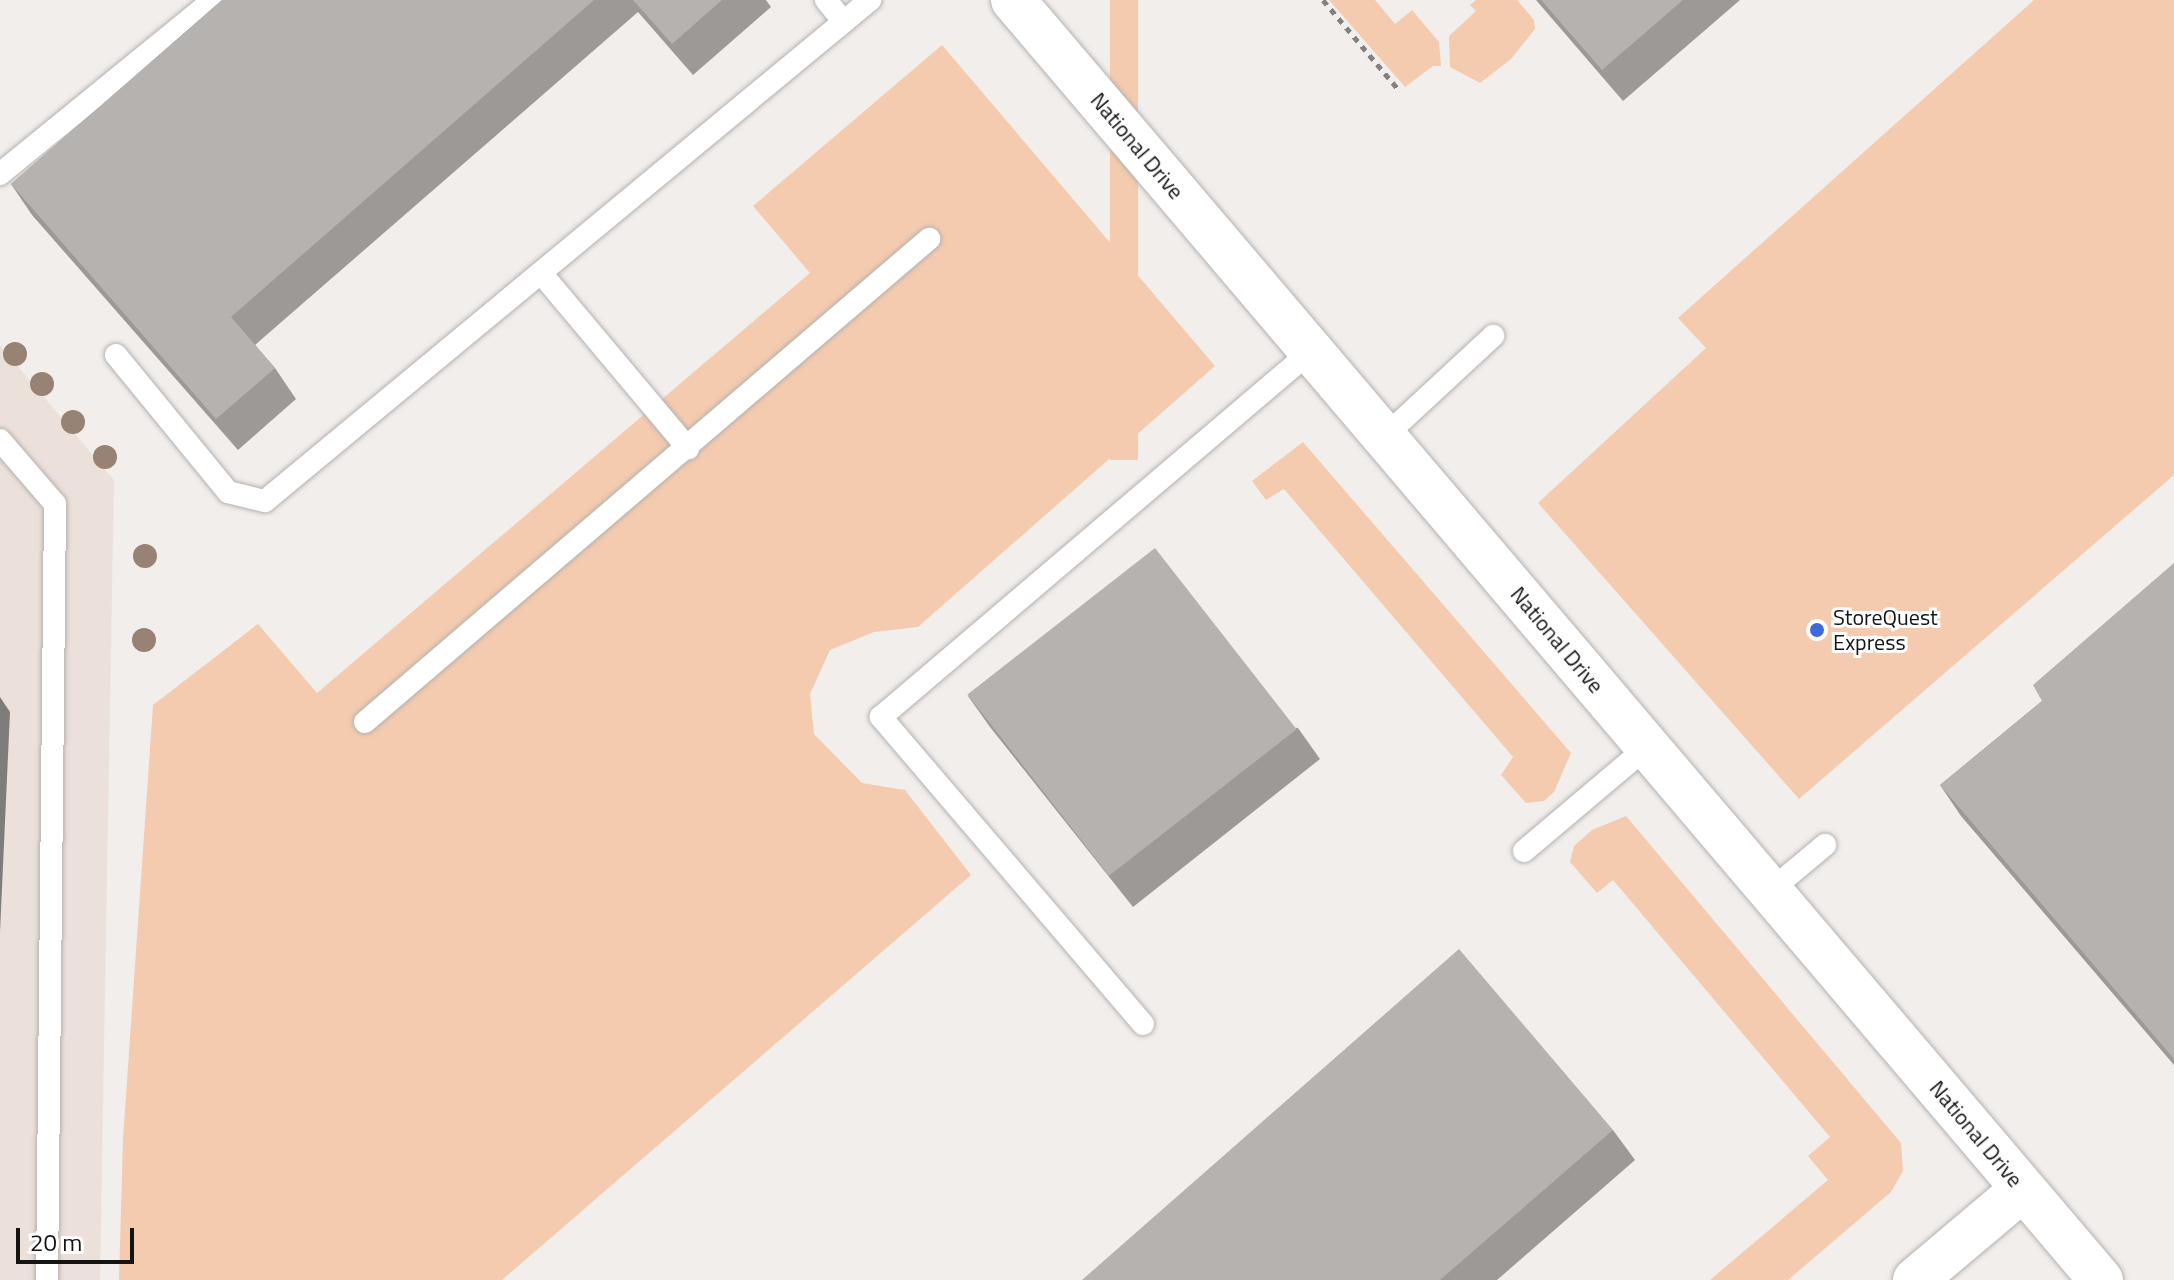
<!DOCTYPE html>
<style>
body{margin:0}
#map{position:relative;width:2174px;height:1280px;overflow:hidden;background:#f2eeec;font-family:"Titillium Web",sans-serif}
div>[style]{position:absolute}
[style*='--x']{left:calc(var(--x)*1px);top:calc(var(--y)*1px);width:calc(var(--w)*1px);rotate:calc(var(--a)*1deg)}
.built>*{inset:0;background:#ece1da}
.green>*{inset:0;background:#f5cbaf;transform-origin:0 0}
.path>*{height:5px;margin-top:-2.5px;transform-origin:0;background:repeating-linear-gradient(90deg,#83817f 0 6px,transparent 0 12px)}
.roads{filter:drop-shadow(0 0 2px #b5b1af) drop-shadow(0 0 2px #b5b1af)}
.lane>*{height:22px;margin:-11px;padding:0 11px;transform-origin:11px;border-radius:11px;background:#fff}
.street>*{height:44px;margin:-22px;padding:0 22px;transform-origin:22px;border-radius:22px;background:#fff}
.trees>*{width:24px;height:24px;margin:-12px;border-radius:50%;background:#978273}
.wall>*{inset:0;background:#9c9997}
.shaded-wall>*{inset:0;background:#7f7d7b}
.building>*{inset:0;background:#b5b2b0;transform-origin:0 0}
.dots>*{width:22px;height:22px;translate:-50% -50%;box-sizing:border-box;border:4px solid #fff;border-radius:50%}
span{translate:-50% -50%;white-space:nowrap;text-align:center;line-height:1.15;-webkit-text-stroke:6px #fff;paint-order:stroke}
.street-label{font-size:22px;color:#151413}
.poi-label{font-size:22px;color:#151413}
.left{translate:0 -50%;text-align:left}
.scale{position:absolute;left:16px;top:1228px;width:118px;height:36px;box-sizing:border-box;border:4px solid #151413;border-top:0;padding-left:10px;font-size:24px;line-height:28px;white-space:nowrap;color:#151413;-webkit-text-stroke:6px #fff;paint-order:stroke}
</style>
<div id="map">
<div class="built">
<i style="clip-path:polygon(0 345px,114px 480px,100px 1280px,0 1280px)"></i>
</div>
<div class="green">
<i style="left:1110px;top:0;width:28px;height:460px"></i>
<i style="clip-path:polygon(1329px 0,1375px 0,1395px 24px,1412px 10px,1439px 42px,1441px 66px,1433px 66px,1405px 87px)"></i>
<i style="clip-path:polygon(1476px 0,1517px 0,1534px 20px,1535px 29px,1511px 59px,1480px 83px,1450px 67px,1449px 36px,1476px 11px,1470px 5px)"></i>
<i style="clip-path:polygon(2034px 0,2174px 0,2174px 475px,1799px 799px,1538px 503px,1706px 348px,1678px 318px)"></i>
<i style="clip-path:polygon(942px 45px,1215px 366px,918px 627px,874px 632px,830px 650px,810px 694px,814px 734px,862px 783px,905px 790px,971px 875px,502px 1280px,119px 1280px,123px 1139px,153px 705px,258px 624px,317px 693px,810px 273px,753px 206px)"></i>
<i style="clip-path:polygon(1303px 442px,1571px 753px,1554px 792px,1544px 801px,1526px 803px,1501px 775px,1513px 757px,1284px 489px,1266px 500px,1252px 481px)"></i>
<i style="clip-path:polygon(1626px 816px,1901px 1143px,1903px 1171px,1891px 1192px,1788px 1280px,1710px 1280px,1828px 1180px,1808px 1156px,1830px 1137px,1613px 880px,1597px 893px,1570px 862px,1574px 846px,1592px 830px)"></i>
</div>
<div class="path">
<i style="--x:1323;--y:0;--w:115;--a:49.9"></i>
</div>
<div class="roads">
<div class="lane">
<i style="--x:826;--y:0;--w:28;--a:51"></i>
<i style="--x:0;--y:174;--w:275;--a:-39.2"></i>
<i style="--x:541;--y:273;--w:229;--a:50"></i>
<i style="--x:116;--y:355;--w:177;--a:50.7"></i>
<i style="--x:228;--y:492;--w:38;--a:14"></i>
<i style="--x:265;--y:501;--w:786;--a:-39.63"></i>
<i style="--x:1384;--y:437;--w:149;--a:-42.8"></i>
<i style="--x:0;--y:440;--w:84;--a:49.3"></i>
<i style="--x:55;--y:504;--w:776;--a:90.59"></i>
<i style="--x:365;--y:722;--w:743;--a:-40.58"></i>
<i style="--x:1524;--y:851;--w:161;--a:-40.2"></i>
<i style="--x:1770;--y:891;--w:72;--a:-39.9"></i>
<i style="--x:1143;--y:1024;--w:404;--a:-130.5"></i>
<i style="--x:881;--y:717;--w:565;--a:-40.4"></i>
</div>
<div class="street">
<i style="--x:1013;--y:0;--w:1680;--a:49.64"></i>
<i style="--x:1915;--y:1280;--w:141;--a:-40.1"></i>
</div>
</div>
<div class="trees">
<i style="left:15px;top:354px"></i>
<i style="left:42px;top:384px"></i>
<i style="left:73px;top:422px"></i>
<i style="left:105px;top:457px"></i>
<i style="left:145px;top:556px"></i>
<i style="left:144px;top:640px"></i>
</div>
<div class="wall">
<i style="clip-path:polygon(222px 0,766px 0,771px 7px,693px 75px,638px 12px,255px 345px,275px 368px,296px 399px,238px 450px,32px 215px,11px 184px)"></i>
<i style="clip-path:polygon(1536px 0,1740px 0,1623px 101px)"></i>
<i style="clip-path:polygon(2174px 563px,2174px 1065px,1961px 816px,1940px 785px,2042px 701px)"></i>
<i style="clip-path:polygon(968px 696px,1298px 728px,1320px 759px,1133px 907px,990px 727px)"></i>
<i style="clip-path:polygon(1613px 1130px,1635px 1160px,1497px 1280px,1082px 1280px)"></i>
</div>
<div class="shaded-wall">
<i style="clip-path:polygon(0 697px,10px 712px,0 932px)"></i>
</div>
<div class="building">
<i style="clip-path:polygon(222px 0,594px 0,231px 317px,275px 368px,216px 419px,11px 184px)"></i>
<i style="clip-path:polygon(633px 0,722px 0,672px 44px)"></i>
<i style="clip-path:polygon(1541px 0,1683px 0,1602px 70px)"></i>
<i style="left:1155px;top:548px;width:230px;height:238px;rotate:52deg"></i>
<i style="clip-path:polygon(2174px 563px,2174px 1059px,1940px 785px,2042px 701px,2033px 685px)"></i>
<i style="clip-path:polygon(1459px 949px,1613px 1130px,1440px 1280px,1082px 1280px)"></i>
</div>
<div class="dots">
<i style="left:1817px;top:630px;background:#3d6bdc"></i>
</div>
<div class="street-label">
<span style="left:1137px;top:146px;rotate:50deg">National Drive</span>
<span style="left:1557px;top:640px;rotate:50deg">National Drive</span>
<span style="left:1976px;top:1134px;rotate:50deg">National Drive</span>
</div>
<div class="poi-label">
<span class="left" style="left:1833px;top:630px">StoreQuest<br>Express</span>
</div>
<div class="scale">20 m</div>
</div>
